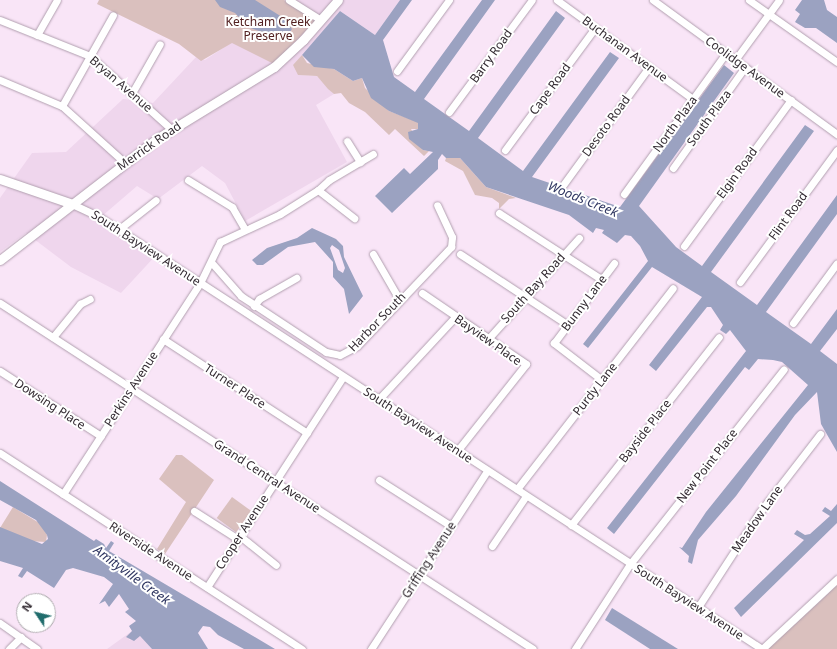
<!DOCTYPE html>
<style>
body{margin:0}
#map{position:relative;width:837px;height:649px;overflow:hidden;background:#f9e5f7;font-family:"Noto Sans",sans-serif}
div>[style]{position:absolute}
[style*='--x']{left:calc(var(--x)*1px);top:calc(var(--y)*1px);width:calc(var(--w)*1px);rotate:calc(var(--a)*1deg)}
.built>*{inset:0;background:#efd6ed}
.green>*{inset:0;background:#dac0be;transform-origin:0 0}
.water>*{inset:0;background:#9ba2c1}
.roads{filter:drop-shadow(0 0 1px #b19faf) drop-shadow(0 0 1px #b19faf)}
.minor>*{height:7px;margin:-3.5px;padding:0 3.5px;transform-origin:3.5px;border-radius:3.5px;background:#fff}
.major>*{height:9px;margin:-4.5px;padding:0 4.5px;transform-origin:4.5px;border-radius:4.5px;background:#fff}
span{translate:-50% -50%;white-space:nowrap;text-align:center;line-height:1.15;-webkit-text-stroke:4px #fff;paint-order:stroke}
.park-label{font-size:12px;color:#522020}
.street-label{font-size:12px;color:#332b32}
.water-label{font-size:13px;color:#2f3661;font-style:italic}
.north{position:absolute;left:16px;top:593px;width:40px;height:40px;box-sizing:border-box;background:#fff;border:1px solid #adaaad;border-radius:50%;rotate:305deg;font-size:11px;font-weight:700;line-height:16px;text-align:center;color:#332b32}
.north::after{content:'';display:block;margin:auto;width:14px;height:18px;background:#206c6c;clip-path:polygon(50% 0,100% 100%,50% 72%,0 100%)}
</style>
<div id="map">
<div class="built">
<i style="clip-path:polygon(291px 0,400px 0,375px 35px,340px 11px,302px 55px,298px 75px,317px 76px,334px 94px,316px 105px,347px 162px,245px 221px,225px 183px,202px 166px,158px 199px,137px 186px,101px 217px,158px 253px,121px 293px,71px 267px,26px 233px,0 252px,0 198px,32px 153px,66px 152px,123px 99px,153px 103px,196px 57px,205px 60px,232px 42px,314px 21px,289px 3px)"></i>
<i style="clip-path:polygon(132px 631px,129px 640px,140px 636px,152px 649px,107px 649px)"></i>
</div>
<div class="green">
<i style="clip-path:polygon(99px 0,284px 0,315px 21px,274px 64px,232px 43px,201px 61px,179px 44px,97px 4px)"></i>
<i style="clip-path:polygon(302px 55px,307px 63px,334px 69px,353px 81px,362px 78px,365px 88px,389px 111px,418px 122px,418px 129px,411px 129px,423px 150px,429px 151px,424px 156px,395px 129px,389px 135px,365px 112px,349px 103px,341px 93px,334px 94px,328px 89px,317px 76px,298px 75px,293px 65px)"></i>
<i style="clip-path:polygon(446px 158px,460px 158px,486px 187px,516px 198px,509px 199px,499px 209px,499px 203px,492px 198px,475px 195px,463px 171px,445px 161px)"></i>
<i style="clip-path:polygon(176px 455px,182px 455px,214px 480px,165px 554px,157px 549px,186px 502px,159px 479px)"></i>
<i style="left:232px;top:497px;width:24px;height:26px;rotate:36deg"></i>
<i style="clip-path:polygon(13px 507px,41px 524px,47px 535px,46px 542px,28px 541px,0 528px)"></i>
<i style="clip-path:polygon(837px 585px,837px 649px,768px 649px)"></i>
</div>
<div class="water">
<i style="clip-path:polygon(215px 0,255px 0,282px 17px,292px 29px,287px 36px,259px 31px,248px 27px,235px 13px,220px 7px)"></i>
<i style="clip-path:polygon(400px 0,412px 0,383px 40px,394px 77px,415px 92px,482px 0,495px 0,424px 99px,469px 131px,556px 11px,565px 18px,478px 138px,523px 171px,610px 52px,619px 58px,532px 177px,620px 207px,724px 65px,734px 73px,639px 206px,676px 247px,702px 266px,805px 125px,814px 131px,711px 272px,757px 305px,837px 195px,837px 214px,766px 312px,811px 344px,837px 309px,837px 329px,820px 351px,837px 364px,837px 452px,821px 424px,817px 392px,795px 415px,736px 496px,698px 540px,692px 564px,688px 562px,689px 556px,679px 547px,682px 548px,706px 512px,808px 385px,782px 362px,773px 360px,758px 359px,749px 370px,745px 367px,614px 534px,607px 528px,746px 351px,730px 330px,726px 334px,720px 330px,723px 325px,711px 307px,707px 307px,656px 371px,649px 365px,702px 297px,652px 267px,588px 348px,583px 344px,648px 261px,640px 246px,631px 236px,625px 235px,617px 243px,602px 233px,604px 230px,596px 228px,593px 233px,569px 215px,486px 187px,460px 158px,446px 158px,442px 154px,438px 160px,438px 169px,392px 213px,375px 196px,404px 168px,410px 174px,433px 152px,423px 150px,409px 139px,408px 132px,418px 129px,418px 123px,389px 111px,371px 98px,362px 78px,353px 81px,334px 69px,314px 67px,302px 55px,340px 11px,375px 35px)"></i>
<i style="clip-path:polygon(802px 0,824px 0,827px 10px,837px 17px,837px 43px,816px 28px,805px 28px,795px 22px,800px 14px,795px 10px)"></i>
<i style="clip-path:polygon(evenodd,312px 228px,336px 239px,343px 246px,344px 257px,363px 296px,349px 314px,344px 289px,333px 277px,333px 262px,315px 242px,288px 247px,263px 265px,257px 265px,252px 260px,267px 248px,297px 238px,312px 228px,332px 245px,339px 250px,345px 268px,343px 273px,338px 270px,330px 248px,332px 245px)"></i>
<i style="clip-path:polygon(0 481px,94px 541px,96px 539px,104px 544px,106px 548px,111px 541px,114px 543px,109px 551px,275px 649px,244px 649px,218px 635px,210px 627px,203px 626px,198px 633px,208px 649px,152px 649px,140px 636px,134px 641px,126px 637px,132px 631px,129px 626px,136px 621px,125px 612px,129px 609px,119px 594px,109px 607px,105px 601px,99px 604px,113px 584px,104px 577px,73px 568px,66px 570px,54px 588px,27px 571px,22px 578px,18px 576px,23px 568px,0 561px,0 527px,42px 544px,48px 539px,47px 535px,36px 520px,0 500px)"></i>
<i style="clip-path:polygon(837px 504px,837px 523px,741px 617px,734px 608px,804px 540px,794px 534px,797px 530px,805px 535px,810px 534px,830px 516px,822px 511px,825px 507px,831px 511px)"></i>
<i style="clip-path:polygon(612px 608px,678px 649px,650px 649px,605px 620px)"></i>
</div>
<div class="roads">
<div class="minor">
<i style="--x:289;--y:0;--w:38;--a:32"></i>
<i style="--x:557;--y:0;--w:168;--a:36.1"></i>
<i style="--x:653;--y:0;--w:228;--a:36.1"></i>
<i style="--x:749;--y:0;--w:108;--a:35.2"></i>
<i style="--x:0;--y:20;--w:97;--a:21.8"></i>
<i style="--x:90;--y:56;--w:109;--a:42"></i>
<i style="--x:37;--y:35;--w:40;--a:-60.3"></i>
<i style="--x:735;--y:60;--w:74;--a:-53.7"></i>
<i style="--x:397;--y:71;--w:88;--a:-53.8"></i>
<i style="--x:0;--y:80;--w:67;--a:22.8"></i>
<i style="--x:62;--y:106;--w:85;--a:42.1"></i>
<i style="--x:132;--y:93;--w:56;--a:-60.3"></i>
<i style="--x:62;--y:106;--w:104;--a:-60.7"></i>
<i style="--x:449;--y:112;--w:139;--a:-53.5"></i>
<i style="--x:347;--y:141;--w:25;--a:58"></i>
<i style="--x:505;--y:150;--w:152;--a:-53.6"></i>
<i style="--x:673;--y:168;--w:124;--a:-54.5"></i>
<i style="--x:188;--y:180;--w:52;--a:31.5"></i>
<i style="--x:232;--y:207;--w:24;--a:60"></i>
<i style="--x:563;--y:185;--w:146;--a:-53.9"></i>
<i style="--x:318;--y:190;--w:15;--a:-42"></i>
<i style="--x:329;--y:180;--w:51;--a:-30.6"></i>
<i style="--x:624;--y:194;--w:174;--a:-54.1"></i>
<i style="--x:72;--y:204;--w:29;--a:25"></i>
<i style="--x:98;--y:216;--w:793;--a:33.11"></i>
<i style="--x:499;--y:213;--w:121;--a:32.9"></i>
<i style="--x:118;--y:230;--w:48;--a:-38.3"></i>
<i style="--x:684;--y:246;--w:181;--a:-53.8"></i>
<i style="--x:373;--y:254;--w:52;--a:60"></i>
<i style="--x:460;--y:254;--w:129;--a:33.3"></i>
<i style="--x:211;--y:262;--w:45;--a:48.6"></i>
<i style="--x:241;--y:296;--w:102;--a:33.4"></i>
<i style="--x:326;--y:352;--w:14;--a:12"></i>
<i style="--x:340;--y:355;--w:19;--a:-28"></i>
<i style="--x:357;--y:346;--w:137;--a:-46.5"></i>
<i style="--x:451;--y:247;--w:10;--a:-84"></i>
<i style="--x:452;--y:237;--w:35;--a:-115"></i>
<i style="--x:740;--y:282;--w:164;--a:-53.7"></i>
<i style="--x:422;--y:293;--w:126;--a:34.3"></i>
<i style="--x:526;--y:364;--w:111;--a:128.4"></i>
<i style="--x:0;--y:303;--w:635;--a:32.99"></i>
<i style="--x:254;--y:306;--w:9;--a:-54"></i>
<i style="--x:259;--y:299;--w:43;--a:-29.6"></i>
<i style="--x:793;--y:323;--w:74;--a:-53.7"></i>
<i style="--x:53;--y:337;--w:43;--a:-50.7"></i>
<i style="--x:80;--y:304;--w:11;--a:-27"></i>
<i style="--x:163;--y:339;--w:172;--a:33.1"></i>
<i style="--x:488;--y:339;--w:136;--a:-48"></i>
<i style="--x:0;--y:371;--w:120;--a:32.8"></i>
<i style="--x:602;--y:380;--w:61;--a:-142.4"></i>
<i style="--x:554;--y:343;--w:100;--a:-53.1"></i>
<i style="--x:378;--y:400;--w:113;--a:-47.1"></i>
<i style="--x:0;--y:453;--w:360;--a:33"></i>
<i style="--x:379;--y:480;--w:85;--a:32.6"></i>
<i style="--x:517;--y:489;--w:254;--a:-52.2"></i>
<i style="--x:63;--y:494;--w:252;--a:-57"></i>
<i style="--x:200;--y:283;--w:46;--a:-64"></i>
<i style="--x:220;--y:242;--w:66;--a:-25"></i>
<i style="--x:280;--y:214;--w:45;--a:-32.3"></i>
<i style="--x:318;--y:190;--w:46;--a:37.9"></i>
<i style="--x:194;--y:511;--w:52;--a:32.5"></i>
<i style="--x:571;--y:525;--w:239;--a:-51.8"></i>
<i style="--x:240;--y:536;--w:46;--a:38.9"></i>
<i style="--x:492;--y:546;--w:60;--a:-55.8"></i>
<i style="--x:207;--y:587;--w:250;--a:-57.1"></i>
<i style="--x:698;--y:607;--w:112;--a:-57"></i>
<i style="--x:759;--y:513;--w:100;--a:-52.3"></i>
<i style="--x:0;--y:623;--w:45;--a:35.1"></i>
<i style="--x:9;--y:649;--w:17;--a:-45"></i>
<i style="--x:371;--y:649;--w:212;--a:-56.9"></i>
<i style="--x:575;--y:649;--w:101;--a:-57.1"></i>
<i style="--x:630;--y:564;--w:248;--a:-51.7"></i>
<i style="--x:762;--y:649;--w:103;--a:-43"></i>
</div>
<div class="major">
<i style="--x:0;--y:179;--w:76;--a:19.1"></i>
<i style="--x:0;--y:260;--w:200;--a:-37.7"></i>
<i style="--x:158;--y:138;--w:136;--a:-31.5"></i>
<i style="--x:274;--y:67;--w:40;--a:-43"></i>
<i style="--x:303;--y:40;--w:53;--a:-48.8"></i>
</div>
</div>
<div class="park-label">
<span style="left:268px;top:29px">Ketcham Creek<br>Preserve</span>
</div>
<div class="street-label">
<span style="left:625px;top:49px;rotate:36deg">Buchanan Avenue</span>
<span style="left:491px;top:56px;rotate:-54deg">Barry Road</span>
<span style="left:745px;top:67px;rotate:36deg">Coolidge Avenue</span>
<span style="left:121px;top:84px;rotate:41deg">Bryan Avenue</span>
<span style="left:550px;top:89px;rotate:-54deg">Cape Road</span>
<span style="left:709px;top:118px;rotate:-54deg">South Plaza</span>
<span style="left:675px;top:124px;rotate:-54deg">North Plaza</span>
<span style="left:606px;top:126px;rotate:-54deg">Desoto Road</span>
<span style="left:149px;top:146px;rotate:-35deg">Merrick Road</span>
<span style="left:737px;top:173px;rotate:-54deg">Elgin Road</span>
<span style="left:788px;top:216px;rotate:-54deg">Flint Road</span>
<span style="left:146px;top:248px;rotate:33deg">South Bayview Avenue</span>
<span style="left:533px;top:288px;rotate:-48deg">South Bay Road</span>
<span style="left:584px;top:303px;rotate:-53deg">Bunny Lane</span>
<span style="left:377px;top:322px;rotate:-46deg">Harbor South</span>
<span style="left:488px;top:340px;rotate:35deg">Bayview Place</span>
<span style="left:235px;top:386px;rotate:33deg">Turner Place</span>
<span style="left:131px;top:389px;rotate:-57deg">Perkins Avenue</span>
<span style="left:595px;top:389px;rotate:-52deg">Purdy Lane</span>
<span style="left:50px;top:404px;rotate:33deg">Dowsing Place</span>
<span style="left:418px;top:425px;rotate:33deg">South Bayview Avenue</span>
<span style="left:645px;top:431px;rotate:-52deg">Bayside Place</span>
<span style="left:707px;top:466px;rotate:-52deg">New Point Place</span>
<span style="left:267px;top:476px;rotate:33deg">Grand Central Avenue</span>
<span style="left:757px;top:519px;rotate:-55deg">Meadow Lane</span>
<span style="left:242px;top:532px;rotate:-57deg">Cooper Avenue</span>
<span style="left:151px;top:551px;rotate:33deg">Riverside Avenue</span>
<span style="left:429px;top:560px;rotate:-57deg">Griffing Avenue</span>
<span style="left:689px;top:602px;rotate:33deg">South Bayview Avenue</span>
</div>
<div class="water-label">
<span style="left:583px;top:199px;rotate:22deg">Woods Creek</span>
<span style="left:132px;top:575px;rotate:36deg">Amityville Creek</span>
</div>
<div class="north">N</div>
</div>
